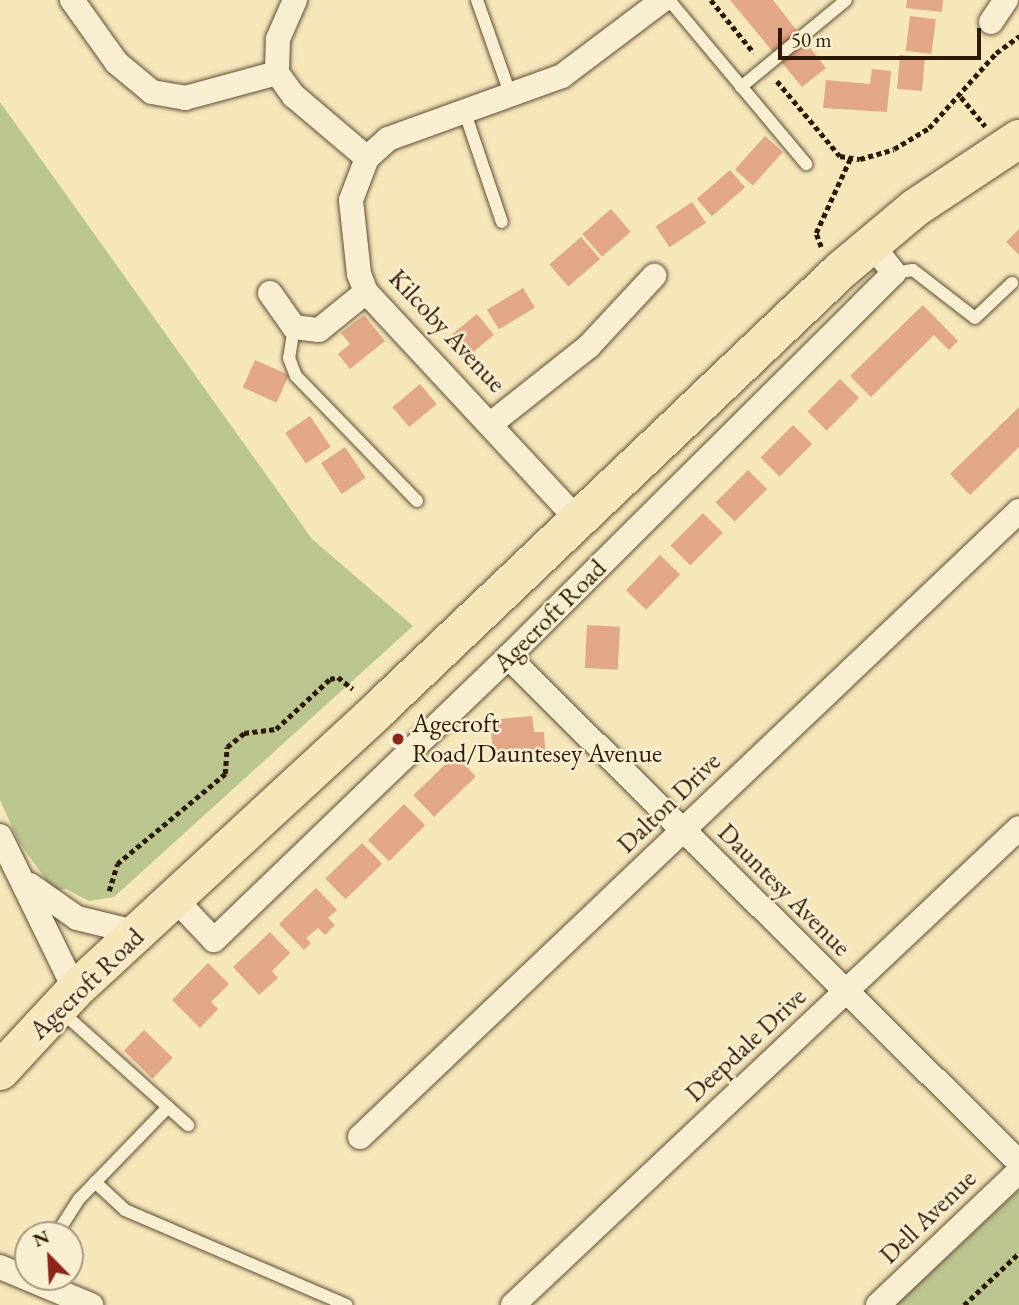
<!DOCTYPE html>
<style>
body{margin:0}
#map{position:relative;width:1019px;height:1305px;overflow:hidden;background:#f5e7ba;font-family:"EB Garamond",serif}
div>[style]{position:absolute}
[style*='--x']{left:calc(var(--x)*1px);top:calc(var(--y)*1px);width:calc(var(--w)*1px);rotate:calc(var(--a)*1deg)}
.green>*{inset:0;background:#bbc590}
.building>*{inset:0;background:#e2a786;transform-origin:0 0}
.path>*{height:4.5px;margin-top:-2.25px;transform-origin:0;background:repeating-linear-gradient(90deg,#2e1904 0 5px,transparent 0 8.5px)}
.roads{filter:drop-shadow(0 0 2px #604c32) drop-shadow(0 0 2px #604c32)}
.lane>*{height:12px;margin:-6px;padding:0 6px;transform-origin:6px;border-radius:6px;background:#f8efd2}
.street>*{height:24px;margin:-12px;padding:0 12px;transform-origin:12px;border-radius:12px;background:#f8efd2}
.primary>*{height:38px;margin:-19px;padding:0 19px;transform-origin:19px;border-radius:19px;background:#f5e7ba}
.dots>*{width:19px;height:19px;translate:-50% -50%;box-sizing:border-box;border:4px solid #f8efd2;border-radius:50%}
span{translate:-50% -50%;white-space:nowrap;text-align:center;line-height:1.15;-webkit-text-stroke:5px #f8efd2;paint-order:stroke}
.street-label{font-size:26px;color:#2e1904}
.poi-label{font-size:26px;color:#2e1904}
.left{translate:0 -50%;text-align:left}
.north{position:absolute;left:14px;top:1221px;width:70px;height:70px;box-sizing:border-box;background:#f8efd2;border:2px solid #a79980;border-radius:50%;rotate:336deg;font-size:19px;font-weight:700;line-height:28px;text-align:center;color:#2e1904}
.north::after{content:'';display:block;margin:auto;width:24px;height:32px;background:#8f2418;clip-path:polygon(50% 0,100% 100%,50% 72%,0 100%)}
.scale{position:absolute;left:778px;top:28px;width:203px;height:32px;box-sizing:border-box;border:4px solid #2e1904;border-top:0;padding-left:9px;font-size:21px;line-height:24px;white-space:nowrap;color:#2e1904;-webkit-text-stroke:5px #f8efd2;paint-order:stroke}
</style>
<div id="map">
<div class="green">
<i style="clip-path:polygon(0 102px,312px 539px,413px 626px,114px 897px,89px 901px,66px 889px,54px 891px,19px 842px,0 800px)"></i>
<i style="clip-path:polygon(1019px 1190px,1019px 1305px,895px 1305px)"></i>
</div>
<div class="building">
<i style="clip-path:polygon(730px 0,773px 0,826px 68px,802px 87px)"></i>
<i style="clip-path:polygon(907px 0,943px 0,942px 12px,906px 8px)"></i>
<i style="left:910px;top:16px;width:26px;height:35px;rotate:7deg"></i>
<i style="left:900px;top:55px;width:25px;height:34px;rotate:5deg"></i>
<i style="clip-path:polygon(872px 69px,891px 71px,887px 112px,823px 108px,826px 80px,870px 84px)"></i>
<i style="left:765px;top:136px;width:24px;height:45px;rotate:42deg"></i>
<i style="left:730px;top:170px;width:23px;height:44px;rotate:49deg"></i>
<i style="left:692px;top:202px;width:25px;height:44px;rotate:56deg"></i>
<i style="left:611px;top:209px;width:30px;height:38px;rotate:49deg"></i>
<i style="clip-path:polygon(1019px 229px,1019px 255px,1006px 242px)"></i>
<i style="left:581px;top:237px;width:29px;height:42px;rotate:49deg"></i>
<i style="left:523px;top:288px;width:23px;height:42px;rotate:59deg"></i>
<i style="clip-path:polygon(923px 305px,958px 341px,949px 350px,934px 335px,871px 397px,850px 376px)"></i>
<i style="left:477px;top:314px;width:27px;height:40px;rotate:51deg"></i>
<i style="clip-path:polygon(364px 315px,385px 341px,350px 369px,338px 354px,350px 344px,341px 333px)"></i>
<i style="left:255px;top:360px;width:37px;height:30px;rotate:24deg"></i>
<i style="left:840px;top:379px;width:27px;height:46px;rotate:45deg"></i>
<i style="left:420px;top:384px;width:26px;height:36px;rotate:50deg"></i>
<i style="clip-path:polygon(1019px 407px,1019px 447px,970px 495px,950px 474px)"></i>
<i style="left:310px;top:416px;width:37px;height:30px;rotate:56deg"></i>
<i style="left:793px;top:425px;width:27px;height:46px;rotate:45deg"></i>
<i style="left:345px;top:447px;width:37px;height:29px;rotate:56deg"></i>
<i style="left:748px;top:470px;width:27px;height:46px;rotate:45deg"></i>
<i style="left:703px;top:513px;width:28px;height:46px;rotate:45deg"></i>
<i style="left:660px;top:555px;width:28px;height:49px;rotate:44deg"></i>
<i style="left:587px;top:625px;width:33px;height:43px;rotate:3deg"></i>
<i style="clip-path:polygon(532px 716px,534px 732px,544px 732px,546px 761px,526px 763px,525px 750px,493px 752px,490px 720px)"></i>
<i style="left:455px;top:755px;width:30px;height:58px;rotate:46deg"></i>
<i style="left:404px;top:804px;width:30px;height:51px;rotate:45deg"></i>
<i style="left:362px;top:843px;width:29px;height:51px;rotate:46deg"></i>
<i style="clip-path:polygon(316px 888px,337px 910px,328px 918px,335px 925px,325px 935px,318px 928px,306px 938px,311px 943px,304px 950px,279px 924px)"></i>
<i style="clip-path:polygon(270px 932px,290px 953px,272px 971px,278px 978px,259px 995px,233px 967px)"></i>
<i style="clip-path:polygon(208px 963px,229px 984px,211px 1002px,218px 1009px,200px 1028px,172px 1000px)"></i>
<i style="left:144px;top:1030px;width:40px;height:29px;rotate:44deg"></i>
</div>
<div class="path">
<i style="--x:711;--y:0;--w:68;--a:50.9"></i>
<i style="--x:777;--y:81;--w:98;--a:50"></i>
<i style="--x:840;--y:156;--w:20;--a:9"></i>
<i style="--x:860;--y:159;--w:35;--a:-16"></i>
<i style="--x:894;--y:149;--w:41;--a:-31"></i>
<i style="--x:929;--y:128;--w:101;--a:-48.2"></i>
<i style="--x:996;--y:53;--w:29;--a:-36"></i>
<i style="--x:961;--y:97;--w:38;--a:50"></i>
<i style="--x:821;--y:247;--w:15;--a:-110"></i>
<i style="--x:816;--y:233;--w:81;--a:-65.3"></i>
<i style="--x:109;--y:891;--w:28;--a:-73"></i>
<i style="--x:117;--y:864;--w:141;--a:-39.8"></i>
<i style="--x:225;--y:774;--w:27;--a:-86"></i>
<i style="--x:227;--y:747;--w:22;--a:-39"></i>
<i style="--x:244;--y:733;--w:32;--a:-7"></i>
<i style="--x:276;--y:729;--w:74;--a:-42.8"></i>
<i style="--x:330;--y:679;--w:8;--a:-14"></i>
<i style="--x:338;--y:677;--w:19;--a:39"></i>
<i style="--x:964;--y:1305;--w:76;--a:-43.4"></i>
</div>
<div class="roads">
<div class="lane">
<i style="--x:477;--y:0;--w:102;--a:70.5"></i>
<i style="--x:669;--y:0;--w:214;--a:50.1"></i>
<i style="--x:741;--y:87;--w:136;--a:-39.6"></i>
<i style="--x:465;--y:113;--w:115;--a:71.3"></i>
<i style="--x:894;--y:273;--w:19;--a:-9"></i>
<i style="--x:913;--y:270;--w:78;--a:37.7"></i>
<i style="--x:975;--y:318;--w:51;--a:-43.4"></i>
<i style="--x:294;--y:327;--w:31;--a:99"></i>
<i style="--x:289;--y:358;--w:19;--a:69"></i>
<i style="--x:296;--y:376;--w:174;--a:45.9"></i>
<i style="--x:61;--y:1011;--w:171;--a:41.9"></i>
<i style="--x:95;--y:1182;--w:41;--a:43"></i>
<i style="--x:125;--y:1210;--w:241;--a:23.2"></i>
<i style="--x:56;--y:1235;--w:43;--a:-57.4"></i>
<i style="--x:79;--y:1199;--w:128;--a:-45.9"></i>
</div>
<div class="street">
<i style="--x:72;--y:0;--w:77;--a:54.5"></i>
<i style="--x:117;--y:63;--w:45;--a:39.6"></i>
<i style="--x:152;--y:92;--w:34;--a:10"></i>
<i style="--x:185;--y:98;--w:95;--a:-15.2"></i>
<i style="--x:295;--y:0;--w:43;--a:113.6"></i>
<i style="--x:278;--y:39;--w:34;--a:92"></i>
<i style="--x:277;--y:73;--w:29;--a:54"></i>
<i style="--x:294;--y:96;--w:96;--a:40.3"></i>
<i style="--x:991;--y:22;--w:27;--a:-56"></i>
<i style="--x:270;--y:293;--w:42;--a:54.8"></i>
<i style="--x:294;--y:327;--w:25;--a:7"></i>
<i style="--x:319;--y:330;--w:60;--a:-39"></i>
<i style="--x:492;--y:423;--w:124;--a:-38.4"></i>
<i style="--x:589;--y:346;--w:96;--a:-47.1"></i>
<i style="--x:577;--y:519;--w:310;--a:-132.9"></i>
<i style="--x:366;--y:292;--w:19;--a:-111"></i>
<i style="--x:359;--y:274;--w:74;--a:-96.2"></i>
<i style="--x:351;--y:200;--w:45;--a:-69.1"></i>
<i style="--x:367;--y:158;--w:28;--a:-42"></i>
<i style="--x:388;--y:139;--w:185;--a:-19.9"></i>
<i style="--x:562;--y:76;--w:126;--a:-37"></i>
<i style="--x:508;--y:657;--w:718;--a:44.66"></i>
<i style="--x:0;--y:836;--w:171;--a:64"></i>
<i style="--x:30;--y:885;--w:57;--a:35.1"></i>
<i style="--x:77;--y:918;--w:64;--a:13.6"></i>
<i style="--x:176;--y:900;--w:55;--a:46.5"></i>
<i style="--x:214;--y:940;--w:408;--a:-43.9"></i>
<i style="--x:508;--y:657;--w:544;--a:-44.85"></i>
<i style="--x:894;--y:273;--w:37;--a:-128"></i>
<i style="--x:360;--y:1137;--w:909;--a:-43.53"></i>
<i style="--x:0;--y:1267;--w:99;--a:22.7"></i>
<i style="--x:513;--y:1305;--w:695;--a:-43.31"></i>
<i style="--x:878;--y:1305;--w:195;--a:-43.5"></i>
</div>
<div class="primary">
<i style="--x:0;--y:1071;--w:110;--a:-47.2"></i>
<i style="--x:75;--y:990;--w:410;--a:-42.7"></i>
<i style="--x:376;--y:712;--w:640;--a:-43.54"></i>
<i style="--x:840;--y:271;--w:98;--a:-40"></i>
<i style="--x:915;--y:208;--w:125;--a:-33.6"></i>
</div>
</div>
<div class="dots">
<i style="left:398px;top:739px;background:#8f2418"></i>
</div>
<div class="street-label">
<span style="left:447px;top:331px;rotate:47deg">Kilcoby Avenue</span>
<span style="left:550px;top:616px;rotate:-45deg">Agecroft Road</span>
<span style="left:669px;top:803px;rotate:-44deg">Dalton Drive</span>
<span style="left:784px;top:890px;rotate:45deg">Dauntesy Avenue</span>
<span style="left:87px;top:984px;rotate:-44deg">Agecroft Road</span>
<span style="left:746px;top:1045px;rotate:-43deg">Deepdale Drive</span>
<span style="left:928px;top:1217px;rotate:-44deg">Dell Avenue</span>
</div>
<div class="poi-label">
<span class="left" style="left:412px;top:739px">Agecroft<br>Road/Dauntesey Avenue</span>
</div>
<div class="north">N</div>
<div class="scale">50 m</div>
</div>
